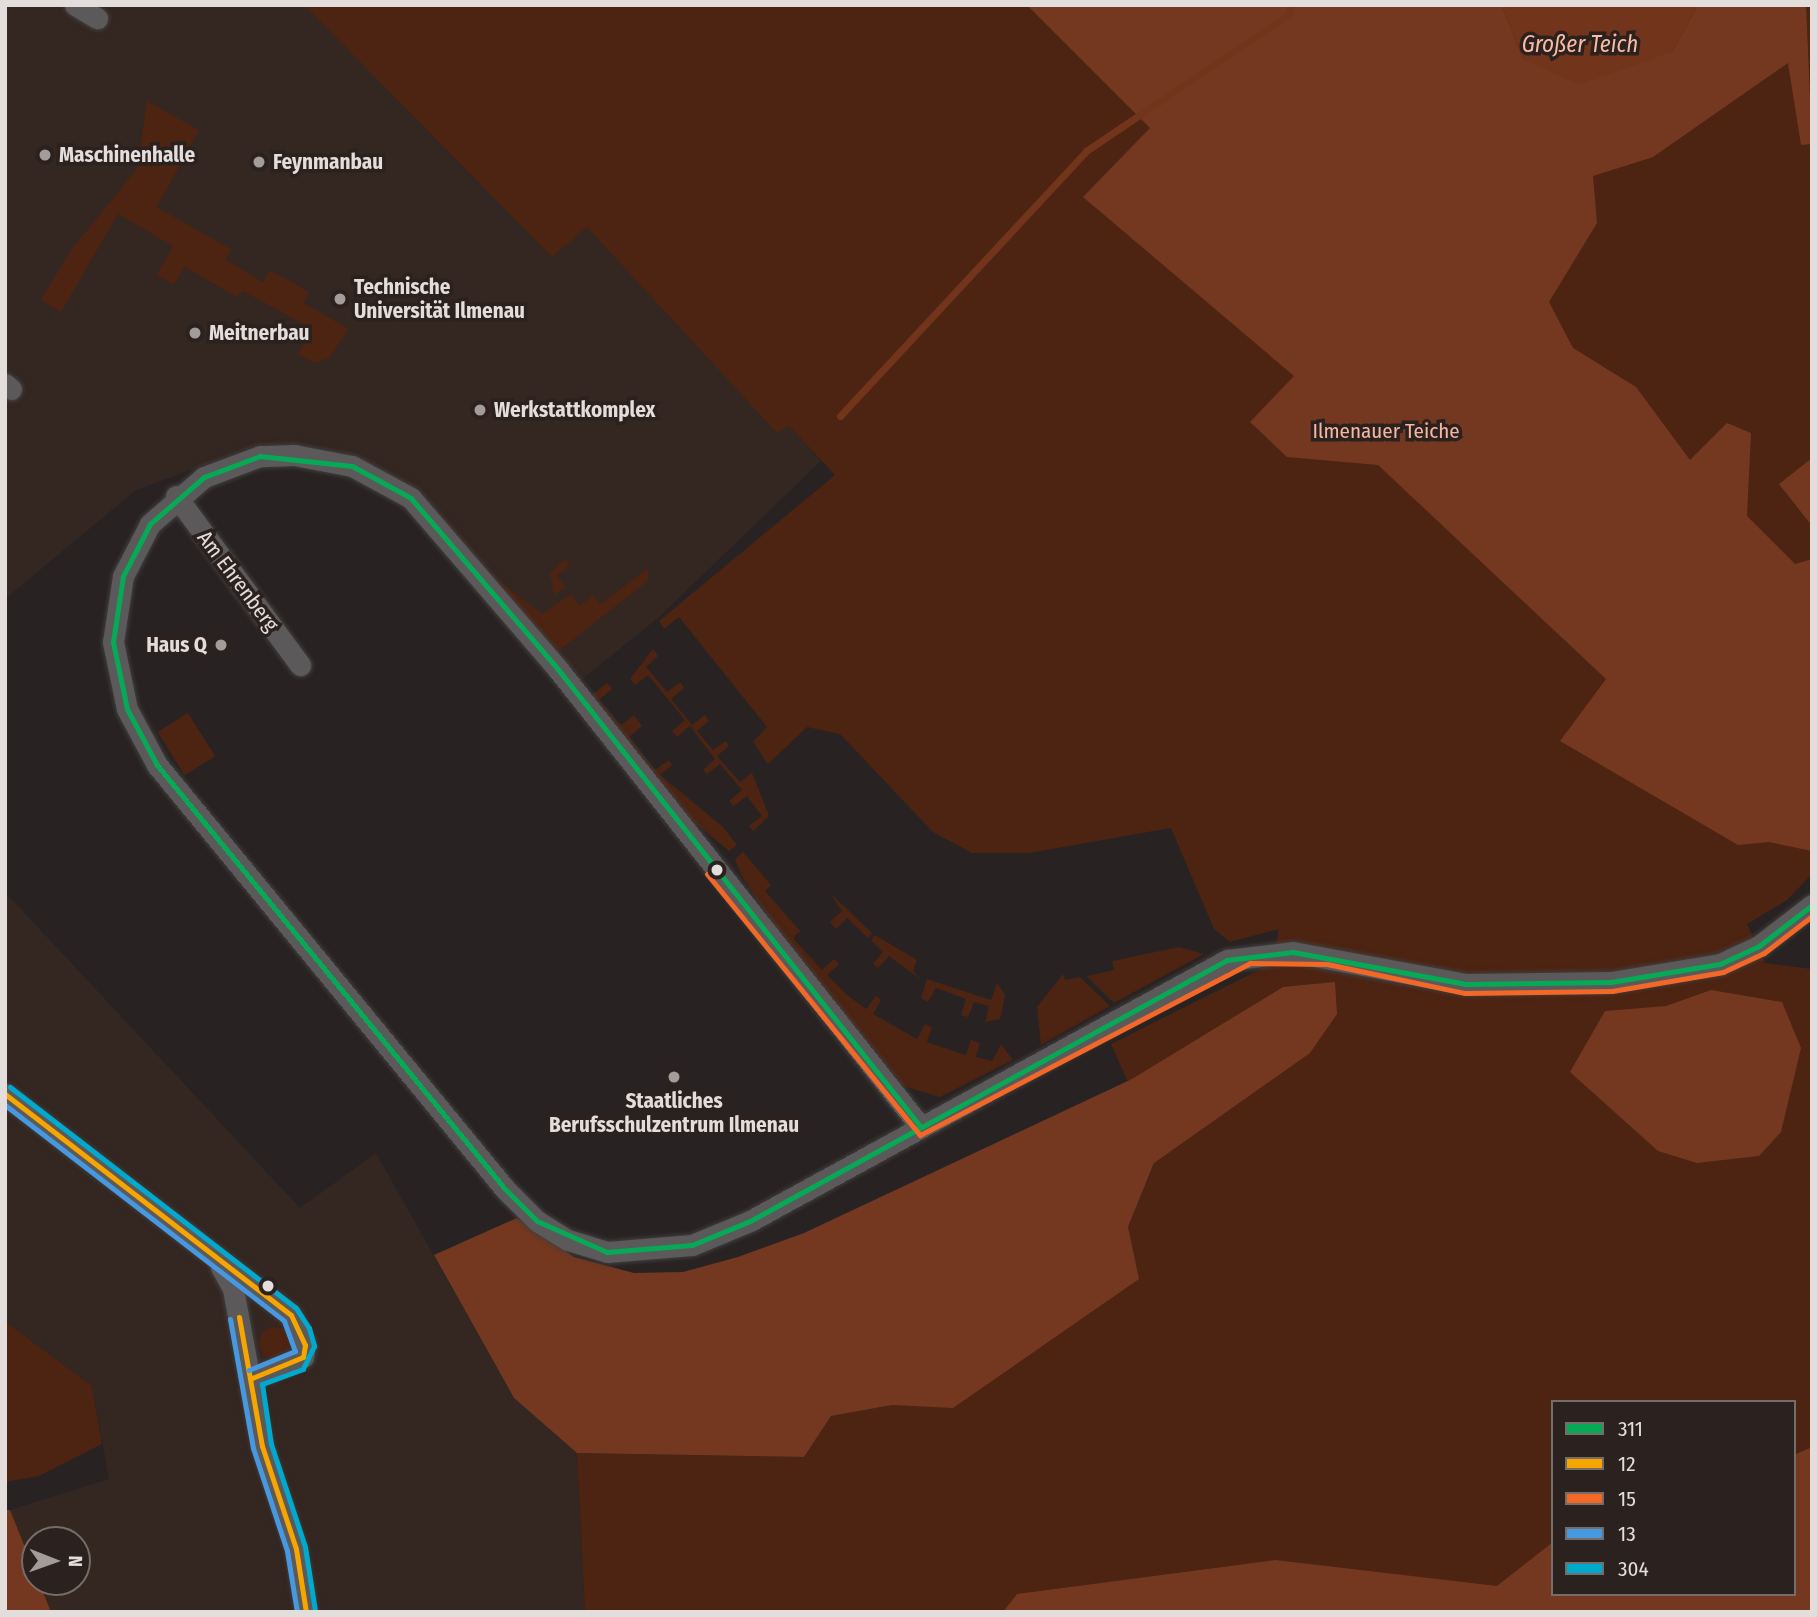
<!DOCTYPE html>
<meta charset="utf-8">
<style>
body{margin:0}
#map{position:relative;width:1817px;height:1617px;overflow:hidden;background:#282322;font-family:"Fira Sans Condensed",sans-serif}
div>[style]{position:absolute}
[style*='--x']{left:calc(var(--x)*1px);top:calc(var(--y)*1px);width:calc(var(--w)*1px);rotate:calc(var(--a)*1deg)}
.built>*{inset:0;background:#342621}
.green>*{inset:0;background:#4d2312;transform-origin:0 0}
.round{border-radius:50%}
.forest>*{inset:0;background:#743820}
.water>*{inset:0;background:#73341c}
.stream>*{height:7px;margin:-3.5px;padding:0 3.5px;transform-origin:3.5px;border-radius:3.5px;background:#73341c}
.roads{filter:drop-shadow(0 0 2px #413e3d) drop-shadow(0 0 2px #413e3d)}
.street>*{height:21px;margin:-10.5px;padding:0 10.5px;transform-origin:10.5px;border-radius:10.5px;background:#5b5959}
.bus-1>*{height:5px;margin:-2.5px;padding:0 2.5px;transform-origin:2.5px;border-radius:2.5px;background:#06aa56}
.bus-2>*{height:5px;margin:-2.5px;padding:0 2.5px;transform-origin:2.5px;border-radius:2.5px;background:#f7a600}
.bus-3>*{height:5px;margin:-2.5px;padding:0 2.5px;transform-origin:2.5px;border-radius:2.5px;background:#f36827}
.bus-4>*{height:5px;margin:-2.5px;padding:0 2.5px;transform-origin:2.5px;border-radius:2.5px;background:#4699e1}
.bus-5>*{height:5px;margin:-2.5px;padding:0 2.5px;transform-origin:2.5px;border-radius:2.5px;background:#00a9ce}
.dots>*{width:19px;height:19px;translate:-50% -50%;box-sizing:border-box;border:4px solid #2b221f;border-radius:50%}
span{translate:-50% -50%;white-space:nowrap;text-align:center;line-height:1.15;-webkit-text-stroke:7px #2b221f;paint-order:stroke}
.poi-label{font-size:21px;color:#e3dddb;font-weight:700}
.left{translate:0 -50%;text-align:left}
.right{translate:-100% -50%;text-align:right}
.park-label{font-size:21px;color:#f6b7a0}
.street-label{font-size:21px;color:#e3dddb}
.water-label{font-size:23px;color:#fabba4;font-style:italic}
.frame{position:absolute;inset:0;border:7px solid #e3dddb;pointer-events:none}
.legend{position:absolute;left:1551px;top:1400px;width:245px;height:196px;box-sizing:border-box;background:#2b221f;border:2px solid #756d6a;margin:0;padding:9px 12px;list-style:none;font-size:21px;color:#e3dddb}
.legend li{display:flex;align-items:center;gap:14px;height:35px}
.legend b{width:35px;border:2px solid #756d6a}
.north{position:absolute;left:21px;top:1526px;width:70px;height:70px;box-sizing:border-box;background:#2b221f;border:2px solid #756d6a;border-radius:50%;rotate:91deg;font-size:19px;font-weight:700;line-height:28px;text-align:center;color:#e3dddb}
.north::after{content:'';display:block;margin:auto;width:24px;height:32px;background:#a29c9a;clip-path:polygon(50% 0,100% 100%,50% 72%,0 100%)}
</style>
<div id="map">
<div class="built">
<i style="clip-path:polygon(5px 5px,695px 5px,542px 150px,821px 461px,658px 618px,580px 681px,431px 513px,379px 467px,325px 449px,253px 447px,136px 490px,5px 599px)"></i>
<i style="clip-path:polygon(5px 892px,300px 1208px,376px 1153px,514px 1398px,577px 1453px,585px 1612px,51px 1612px,39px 1582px,77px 1582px,77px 1540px,35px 1540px,35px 1573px,10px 1510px,109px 1479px,92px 1386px,5px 1321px)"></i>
</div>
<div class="green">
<i style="clip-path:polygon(evenodd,304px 5px,1812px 5px,1812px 874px,1787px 900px,1747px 924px,1765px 963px,1812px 969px,1812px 1612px,1018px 1594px,1003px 1612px,585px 1612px,577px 1453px,804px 1457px,831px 1416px,892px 1405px,953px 1407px,1128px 1227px,1159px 1152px,1111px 1044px,1271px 964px,1279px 929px,1230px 942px,1214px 929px,1171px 828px,1029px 853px,972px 853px,933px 832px,840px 734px,807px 727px,768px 764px,753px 742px,767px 727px,679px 617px,664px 629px,659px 621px,835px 475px,789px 426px,777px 433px,587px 227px,552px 257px,304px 5px,1553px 1402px,1794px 1402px,1794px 1594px,1553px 1594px,1553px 1402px)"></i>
<i style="clip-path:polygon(147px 101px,199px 130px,157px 207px,231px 249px,226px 260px,263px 282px,270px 270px,309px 292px,304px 303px,349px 329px,329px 358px,315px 363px,298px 354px,312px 329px,243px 291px,236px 297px,185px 267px,174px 285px,157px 275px,173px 246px,118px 214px,61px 312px,41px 300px,71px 250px,137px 169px)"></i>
<i style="clip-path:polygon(565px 559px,570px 565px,557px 576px,566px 587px,554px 595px,550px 573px)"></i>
<i style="clip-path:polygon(648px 568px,648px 581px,557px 652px,485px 570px,542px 614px,571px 594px,580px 606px,593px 595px,601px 604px)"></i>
<i style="clip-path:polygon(653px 649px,658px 656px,646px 667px,667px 692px,680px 682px,684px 688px,671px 699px,692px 725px,705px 715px,709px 721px,697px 731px,713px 750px,726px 741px,729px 746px,717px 756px,723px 763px,740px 782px,752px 773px,769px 816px,753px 831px,749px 826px,762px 816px,752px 803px,747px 796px,734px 806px,729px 801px,742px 790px,720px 764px,707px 774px,703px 770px,715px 759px,690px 726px,677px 737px,672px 731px,685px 720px,648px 675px,635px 685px,630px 679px)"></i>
<i style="clip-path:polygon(607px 683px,612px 689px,599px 700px,621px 725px,634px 715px,642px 726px,629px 737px,655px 770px,669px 760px,672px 765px,660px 775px,723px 827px,737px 845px,729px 851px,673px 805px,591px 696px)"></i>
<i style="left:188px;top:713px;width:51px;height:36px;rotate:58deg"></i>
<i style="clip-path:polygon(743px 852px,771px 885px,765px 891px,800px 931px,793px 938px,822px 970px,834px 959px,839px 964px,827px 975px,846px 994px,866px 1009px,876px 996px,881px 1000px,873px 1014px,917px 1039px,925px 1024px,932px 1027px,927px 1042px,966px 1055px,971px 1040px,980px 1043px,976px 1057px,992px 1061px,1001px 1044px,1013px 1060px,940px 1097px,903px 1086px,790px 949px,741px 875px,735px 859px)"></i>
<i style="clip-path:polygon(830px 893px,872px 933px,868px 938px,847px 918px,836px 929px,830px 922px,842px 911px)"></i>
<i style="clip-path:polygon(875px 935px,917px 960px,913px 971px,921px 980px,889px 956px,878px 968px,873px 964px,883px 952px,871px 940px)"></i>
<i style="clip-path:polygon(1179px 947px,1204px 954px,1114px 1003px,1087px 976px,1114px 970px,1112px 961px)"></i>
<i style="clip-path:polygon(1063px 974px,1065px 980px,1080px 977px,1110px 1006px,1041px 1045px,1037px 1007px)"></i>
<i style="clip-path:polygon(927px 979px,991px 1000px,997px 983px,1005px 995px,1000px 1019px,985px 1022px,989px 1006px,974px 1002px,968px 1017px,961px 1015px,966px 999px,936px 988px,928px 1002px,921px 998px)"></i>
<i style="clip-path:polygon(5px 1321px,92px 1386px,102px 1444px,39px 1476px,5px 1482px)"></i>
<i class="round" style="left:259px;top:1327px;width:32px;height:32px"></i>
</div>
<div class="forest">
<i style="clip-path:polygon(1027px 5px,1502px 5px,1523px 59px,1672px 52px,1698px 5px,1806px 5px,1812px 144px,1801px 145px,1788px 63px,1653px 157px,1593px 176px,1597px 223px,1549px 302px,1573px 348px,1636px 387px,1690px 460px,1727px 423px,1751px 433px,1747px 516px,1795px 564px,1812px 559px,1812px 851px,1769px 842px,1738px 845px,1560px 741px,1606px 679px,1378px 465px,1287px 457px,1250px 422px,1294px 376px,1083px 197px,1150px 128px)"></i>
<i style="clip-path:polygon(1812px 458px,1812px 526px,1779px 484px)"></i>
<i style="clip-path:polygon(1335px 982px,1337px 1014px,1310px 1053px,1154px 1163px,1128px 1227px,1139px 1279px,953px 1408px,892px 1405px,831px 1416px,804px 1457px,577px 1453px,514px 1398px,434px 1255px,517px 1218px,574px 1257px,634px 1273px,683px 1272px,738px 1257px,804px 1233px,1132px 1079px,1283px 987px)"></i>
<i style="clip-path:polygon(1711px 990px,1782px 1002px,1801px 1048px,1781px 1132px,1759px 1156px,1697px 1163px,1658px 1151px,1570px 1072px,1605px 1011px,1666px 1006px)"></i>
<i style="clip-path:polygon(1812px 1447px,1812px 1612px,1003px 1612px,1017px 1594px,1275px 1560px,1497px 1586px,1553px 1542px,1553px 1594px,1794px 1594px,1794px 1455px)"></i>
<i style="clip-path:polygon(5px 1510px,10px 1510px,51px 1612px,5px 1612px)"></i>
</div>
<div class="water">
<i style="clip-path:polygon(1502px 5px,1698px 5px,1672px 52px,1579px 85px,1523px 59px)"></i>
</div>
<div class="stream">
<i style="--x:840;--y:416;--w:362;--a:-47.1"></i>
<i style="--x:1086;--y:151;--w:244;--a:-34"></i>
<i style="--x:1288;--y:15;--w:10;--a:-73"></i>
</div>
<div class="roads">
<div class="street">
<i style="--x:75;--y:5;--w:26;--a:31"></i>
<i style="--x:5;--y:384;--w:8;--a:40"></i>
<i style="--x:176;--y:496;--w:210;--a:53.7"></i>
<i style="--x:5;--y:1094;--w:361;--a:37.7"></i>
<i style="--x:291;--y:1315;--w:33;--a:65"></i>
<i style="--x:305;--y:1345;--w:12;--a:99"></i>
<i style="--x:303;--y:1357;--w:55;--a:157.6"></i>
<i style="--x:920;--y:1126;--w:584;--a:-128.4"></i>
<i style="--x:557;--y:668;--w:224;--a:-130.7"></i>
<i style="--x:411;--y:498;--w:67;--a:-151.5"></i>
<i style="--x:352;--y:466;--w:59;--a:-169.3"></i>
<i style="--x:294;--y:455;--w:34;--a:178"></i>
<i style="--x:260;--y:456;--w:60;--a:159.4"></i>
<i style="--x:204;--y:477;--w:72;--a:139"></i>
<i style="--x:150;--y:524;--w:59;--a:117.4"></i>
<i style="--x:123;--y:576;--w:67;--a:98.6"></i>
<i style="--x:113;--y:642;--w:68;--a:78.2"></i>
<i style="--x:127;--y:709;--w:64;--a:61.8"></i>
<i style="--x:157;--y:765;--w:549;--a:50.62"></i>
<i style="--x:505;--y:1189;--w:45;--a:45"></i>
<i style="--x:537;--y:1221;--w:36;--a:32"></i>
<i style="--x:568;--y:1240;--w:41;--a:17.1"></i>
<i style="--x:607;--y:1252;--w:85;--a:-4.7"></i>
<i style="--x:692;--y:1245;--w:63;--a:-22.5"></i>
<i style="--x:750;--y:1221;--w:544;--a:-28.69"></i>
<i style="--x:1227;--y:960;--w:66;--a:-6.9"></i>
<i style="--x:1293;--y:952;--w:176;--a:10.5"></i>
<i style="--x:1466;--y:984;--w:145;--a:-0.8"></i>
<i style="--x:1611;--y:982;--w:110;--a:-9.4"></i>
<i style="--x:1720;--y:964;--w:43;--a:-24.8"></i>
<i style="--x:1759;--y:946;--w:67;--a:-37.7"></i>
<i style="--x:221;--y:1267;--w:25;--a:61"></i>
<i style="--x:233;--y:1289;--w:160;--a:79.5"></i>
<i style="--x:262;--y:1446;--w:108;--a:71.7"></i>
<i style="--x:296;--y:1549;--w:64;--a:81"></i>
</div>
</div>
<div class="bus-1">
<i style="--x:920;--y:1126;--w:584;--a:-128.4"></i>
<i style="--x:557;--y:668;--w:224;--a:-130.7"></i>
<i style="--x:411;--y:498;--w:67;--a:-151.5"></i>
<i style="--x:352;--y:466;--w:93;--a:-173.8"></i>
<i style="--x:260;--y:456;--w:60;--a:159.4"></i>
<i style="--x:204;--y:477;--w:72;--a:139"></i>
<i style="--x:150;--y:524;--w:59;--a:117.4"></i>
<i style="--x:123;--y:576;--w:67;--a:98.6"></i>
<i style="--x:113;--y:642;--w:68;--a:78.2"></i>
<i style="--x:127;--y:709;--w:64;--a:61.8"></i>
<i style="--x:157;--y:765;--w:549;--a:50.62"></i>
<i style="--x:505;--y:1189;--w:45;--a:45"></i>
<i style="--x:537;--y:1221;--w:77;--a:23.9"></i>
<i style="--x:607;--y:1252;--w:85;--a:-4.7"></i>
<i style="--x:692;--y:1245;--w:63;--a:-22.5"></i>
<i style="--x:750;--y:1221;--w:544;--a:-28.69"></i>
<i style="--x:1227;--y:960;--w:66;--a:-6.9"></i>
<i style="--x:1293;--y:952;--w:176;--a:10.5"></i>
<i style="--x:1466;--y:984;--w:145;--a:-0.8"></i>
<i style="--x:1611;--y:982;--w:110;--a:-9.4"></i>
<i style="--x:1720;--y:964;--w:43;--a:-24.8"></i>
<i style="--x:1759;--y:946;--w:67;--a:-37.7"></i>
</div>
<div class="bus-2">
<i style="--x:5;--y:1094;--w:361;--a:37.7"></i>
<i style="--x:291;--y:1315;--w:33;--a:65"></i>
<i style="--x:305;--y:1345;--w:12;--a:99"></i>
<i style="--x:303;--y:1357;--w:55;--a:157.6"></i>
<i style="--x:239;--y:1317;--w:131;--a:79.9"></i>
<i style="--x:262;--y:1446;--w:108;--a:71.7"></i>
<i style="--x:296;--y:1549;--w:64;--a:81"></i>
</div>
<div class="bus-3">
<i style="--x:707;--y:874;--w:337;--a:50.8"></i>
<i style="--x:920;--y:1135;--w:372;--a:-27.5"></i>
<i style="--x:1250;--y:963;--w:77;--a:0.7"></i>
<i style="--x:1327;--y:964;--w:141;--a:11.9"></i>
<i style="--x:1465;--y:993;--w:147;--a:-0.8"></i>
<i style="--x:1612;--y:991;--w:113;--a:-9.7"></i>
<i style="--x:1723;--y:972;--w:45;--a:-24.9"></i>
<i style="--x:1764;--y:953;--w:61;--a:-37.6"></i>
</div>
<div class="bus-4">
<i style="--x:5;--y:1105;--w:353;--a:37.7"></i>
<i style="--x:284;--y:1321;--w:32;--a:70"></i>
<i style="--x:295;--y:1351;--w:50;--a:157.6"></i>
<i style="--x:230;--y:1319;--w:131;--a:79.9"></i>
<i style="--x:253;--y:1448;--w:108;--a:71.7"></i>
<i style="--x:287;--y:1551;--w:62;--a:80.7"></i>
</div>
<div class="bus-5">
<i style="--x:10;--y:1087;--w:361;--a:37.7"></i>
<i style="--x:296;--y:1308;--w:24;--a:57"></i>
<i style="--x:309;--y:1328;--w:19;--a:74"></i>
<i style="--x:314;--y:1346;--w:25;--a:116"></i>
<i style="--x:303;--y:1369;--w:44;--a:159.9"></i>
<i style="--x:262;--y:1384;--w:61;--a:81.5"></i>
<i style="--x:271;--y:1444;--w:108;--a:71.7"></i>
<i style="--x:305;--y:1547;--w:65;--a:81.1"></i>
</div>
<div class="dots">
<i style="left:45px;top:155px;background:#a29c9a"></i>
<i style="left:259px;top:162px;background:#a29c9a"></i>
<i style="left:340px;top:299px;background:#a29c9a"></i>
<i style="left:195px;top:333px;background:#a29c9a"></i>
<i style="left:480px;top:410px;background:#a29c9a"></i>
<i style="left:221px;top:645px;background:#a29c9a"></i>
<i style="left:717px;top:870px;background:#e3dddb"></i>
<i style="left:674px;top:1077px;background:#a29c9a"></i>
<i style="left:268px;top:1286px;background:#e3dddb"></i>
</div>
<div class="poi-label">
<span class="left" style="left:59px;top:155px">Maschinenhalle</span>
<span class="left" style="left:273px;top:162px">Feynmanbau</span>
<span class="left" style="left:354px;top:299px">Technische<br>Universität Ilmenau</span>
<span class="left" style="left:209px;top:333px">Meitnerbau</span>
<span class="left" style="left:494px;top:410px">Werkstattkomplex</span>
<span class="right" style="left:207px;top:645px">Haus Q</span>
<span style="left:674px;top:1113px">Staatliches<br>Berufsschulzentrum Ilmenau</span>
</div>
<div class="park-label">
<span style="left:1386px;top:431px">Ilmenauer Teiche</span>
</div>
<div class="street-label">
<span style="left:238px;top:581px;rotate:53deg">Am Ehrenberg</span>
</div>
<div class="water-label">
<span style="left:1580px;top:44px">Großer Teich</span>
</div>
<div class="frame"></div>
<ul class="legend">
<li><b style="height:9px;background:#06aa56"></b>311</li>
<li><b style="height:9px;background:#f7a600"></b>12</li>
<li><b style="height:9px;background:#f36827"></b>15</li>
<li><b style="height:9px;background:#4699e1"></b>13</li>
<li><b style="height:9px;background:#00a9ce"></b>304</li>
</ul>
<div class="north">N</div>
</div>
